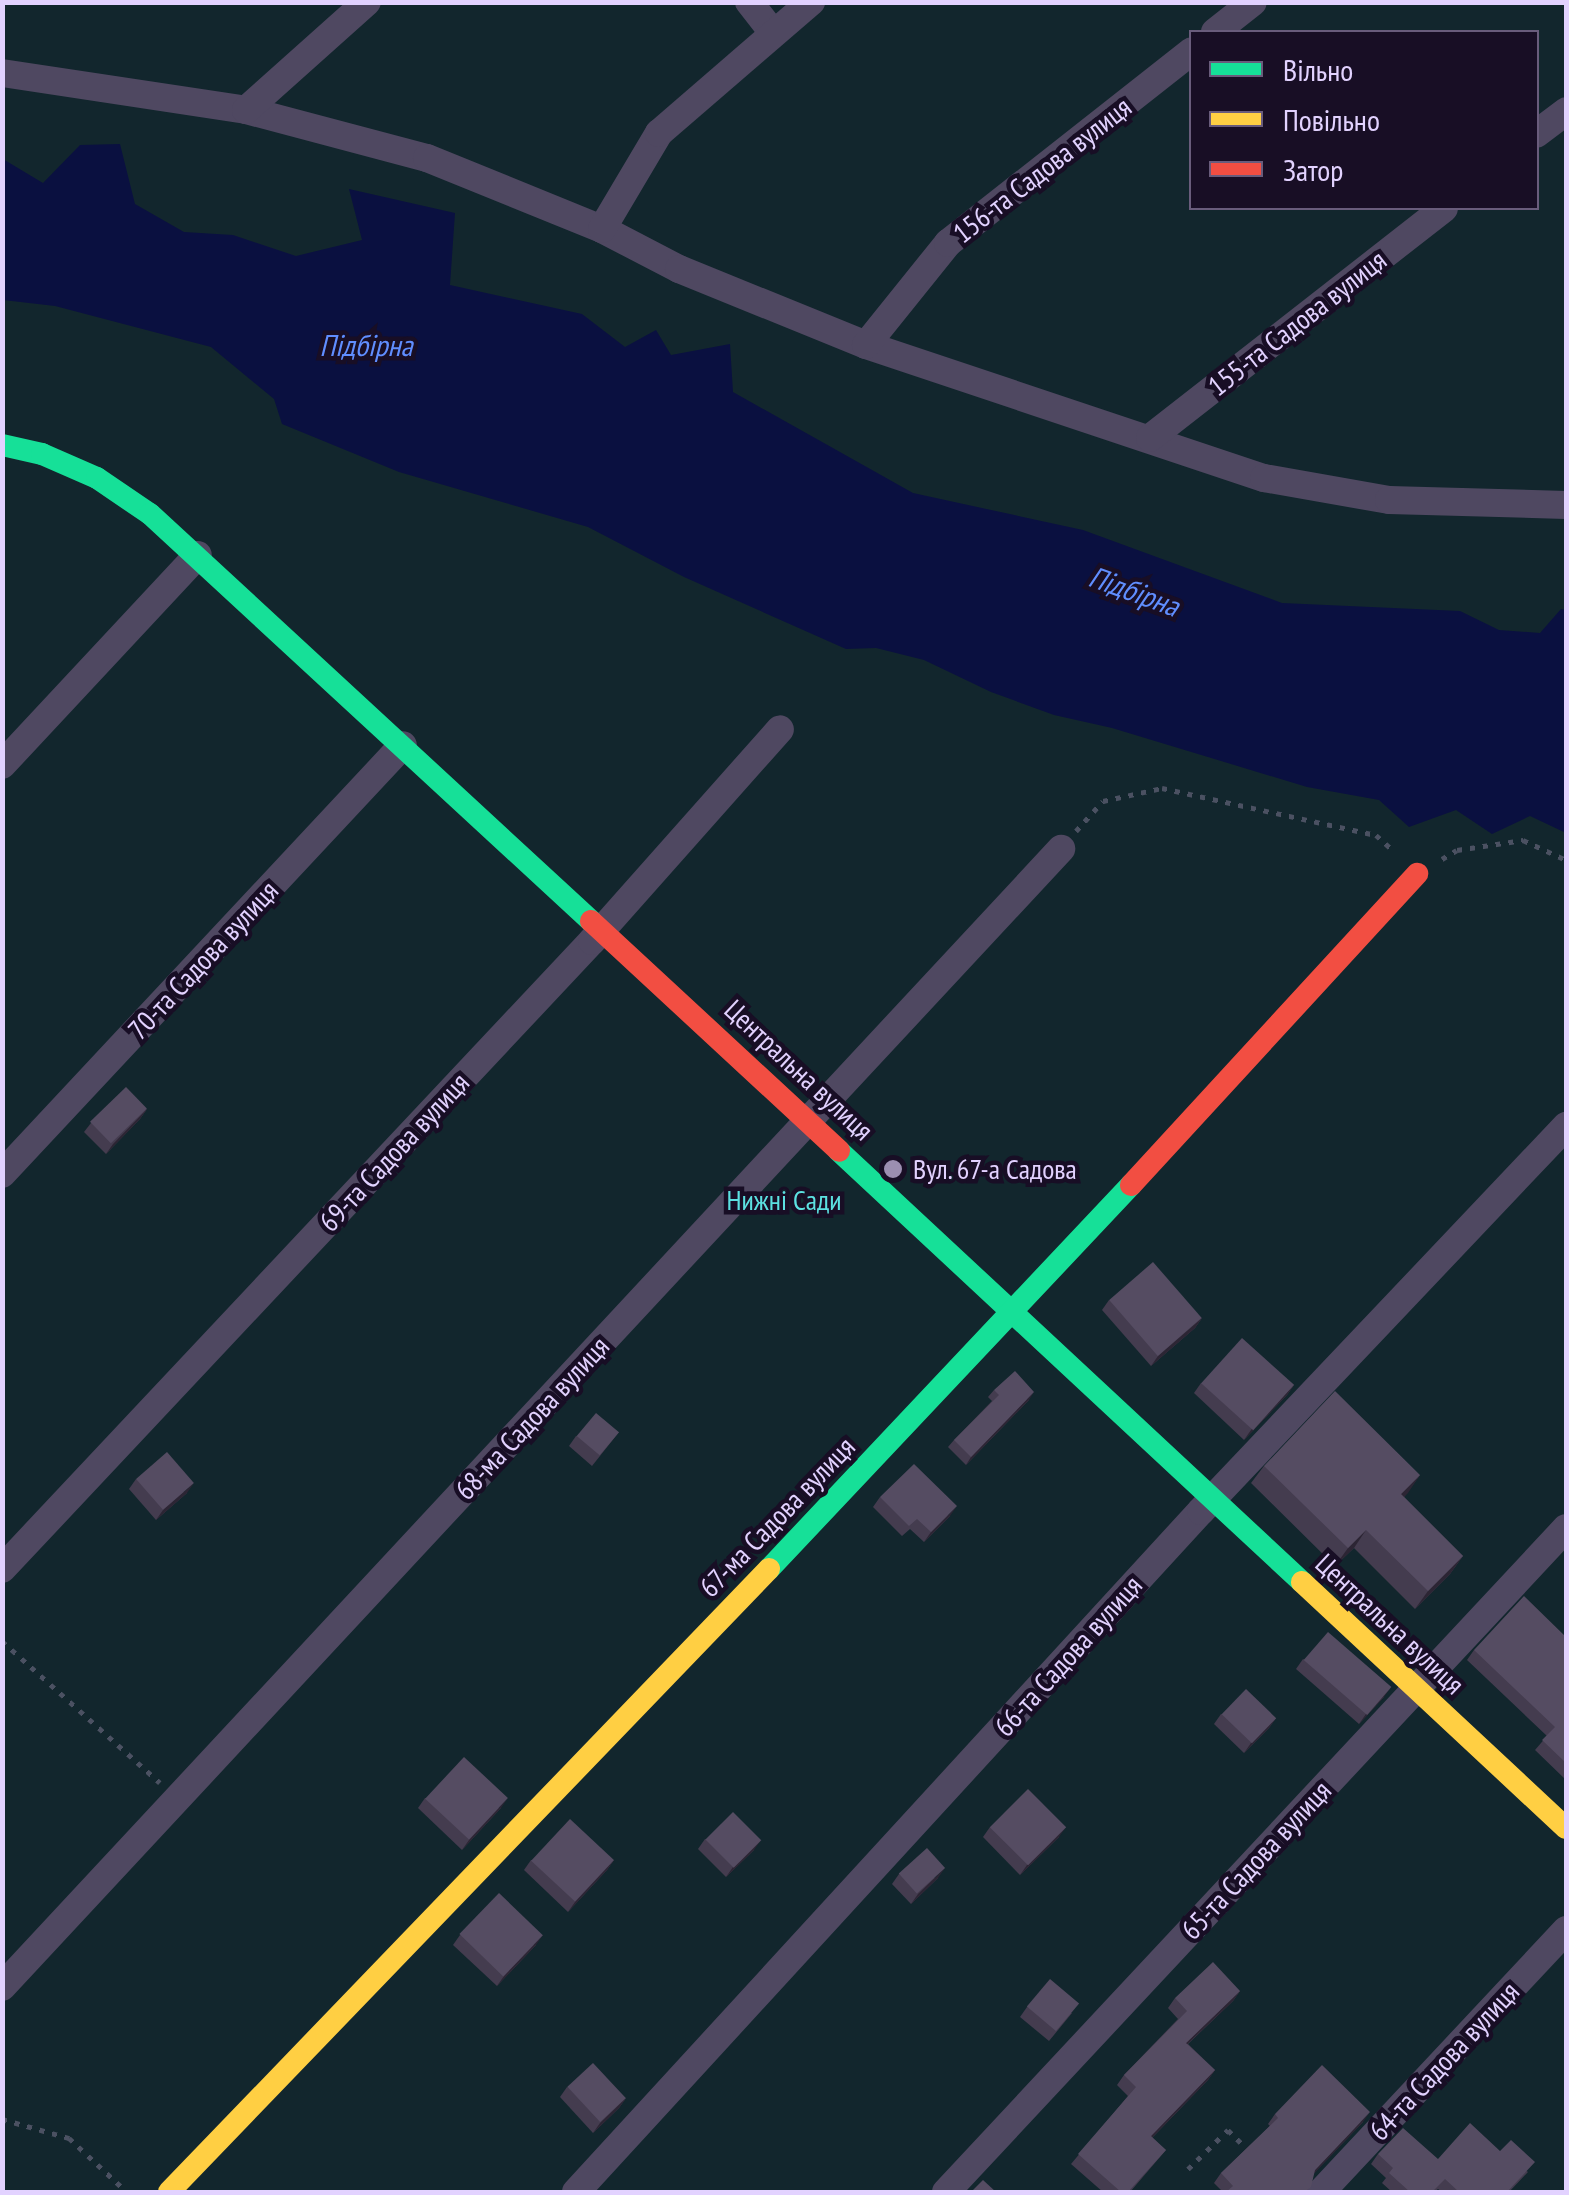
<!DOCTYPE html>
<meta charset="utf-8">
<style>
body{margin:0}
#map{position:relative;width:1569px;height:2195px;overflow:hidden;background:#191320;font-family:"PT Sans Narrow",sans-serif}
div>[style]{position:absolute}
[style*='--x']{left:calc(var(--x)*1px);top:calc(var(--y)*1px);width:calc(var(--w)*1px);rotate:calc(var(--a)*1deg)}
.green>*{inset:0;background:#12262d}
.water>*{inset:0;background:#0a1040}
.path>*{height:5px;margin-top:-2.5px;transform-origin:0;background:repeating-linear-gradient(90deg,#4b5162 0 5px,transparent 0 13px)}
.street>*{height:28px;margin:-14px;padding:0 14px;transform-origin:14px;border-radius:14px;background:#4f4861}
.fast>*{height:22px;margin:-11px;padding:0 11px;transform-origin:11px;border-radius:11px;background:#16e098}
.slow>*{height:22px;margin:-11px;padding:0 11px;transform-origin:11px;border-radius:11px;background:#ffcf43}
.jam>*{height:22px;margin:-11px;padding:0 11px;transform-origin:11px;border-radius:11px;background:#f24e42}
.wall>*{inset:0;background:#443c4f}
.shaded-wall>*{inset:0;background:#2c2534}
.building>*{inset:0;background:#554c62;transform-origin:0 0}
.dots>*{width:28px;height:28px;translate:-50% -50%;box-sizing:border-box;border:5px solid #180e25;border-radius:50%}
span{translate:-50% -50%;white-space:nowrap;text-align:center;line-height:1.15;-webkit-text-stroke:9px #180e25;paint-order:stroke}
.street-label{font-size:28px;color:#e2d2ff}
.poi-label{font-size:28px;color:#e2d2ff}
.left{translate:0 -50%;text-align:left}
.park-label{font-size:28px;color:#5ce1e1}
.water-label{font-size:30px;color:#608eff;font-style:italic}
.frame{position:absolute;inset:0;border:5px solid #e2d2ff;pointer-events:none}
.legend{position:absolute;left:1189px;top:30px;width:350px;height:180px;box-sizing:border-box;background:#180e25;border:2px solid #695c7c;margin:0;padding:12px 18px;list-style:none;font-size:30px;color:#e2d2ff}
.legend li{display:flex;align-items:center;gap:20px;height:50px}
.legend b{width:50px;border:2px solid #695c7c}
</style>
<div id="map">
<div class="green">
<i style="clip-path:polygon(evenodd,3px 3px,1566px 3px,1566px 2192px,3px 2192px,3px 3px,1192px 32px,1536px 32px,1536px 208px,1192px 208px,1192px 32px)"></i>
</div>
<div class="water">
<i style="clip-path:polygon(120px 144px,135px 204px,184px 232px,233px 235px,296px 256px,362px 240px,349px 189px,455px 213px,450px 285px,582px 314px,625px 347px,656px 330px,671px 355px,730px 344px,733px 392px,913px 493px,1083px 530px,1282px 603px,1460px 611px,1499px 630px,1540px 633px,1561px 609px,1566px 610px,1566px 833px,1530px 816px,1492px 834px,1456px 810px,1409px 827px,1379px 800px,1307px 787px,1112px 728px,1054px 715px,991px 692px,924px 660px,876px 648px,846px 649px,684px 577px,588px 527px,399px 472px,282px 424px,274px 399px,211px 347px,55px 306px,3px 300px,3px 159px,43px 183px,80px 145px)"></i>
</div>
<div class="path">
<i style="--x:1076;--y:831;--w:40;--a:-48"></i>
<i style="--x:1103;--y:801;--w:60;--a:-12.4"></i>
<i style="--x:1162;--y:788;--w:219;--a:12.4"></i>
<i style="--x:1376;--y:835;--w:24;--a:42"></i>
<i style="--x:1442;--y:859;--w:17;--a:-31"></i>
<i style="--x:1457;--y:850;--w:67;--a:-8.6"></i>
<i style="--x:1523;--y:840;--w:47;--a:24.9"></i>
<i style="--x:2;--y:1641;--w:212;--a:41.9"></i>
<i style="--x:2;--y:2119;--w:70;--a:15.8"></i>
<i style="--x:69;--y:2138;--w:79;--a:43"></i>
<i style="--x:1188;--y:2169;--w:56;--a:-44.3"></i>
<i style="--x:1228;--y:2130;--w:28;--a:45"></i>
</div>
<div class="street">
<i style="--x:749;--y:2;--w:39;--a:52"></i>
<i style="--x:1215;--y:32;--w:48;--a:-38.3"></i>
<i style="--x:2;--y:73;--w:247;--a:8.6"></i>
<i style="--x:246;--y:110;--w:187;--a:14.9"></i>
<i style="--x:427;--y:158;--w:189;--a:22.1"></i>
<i style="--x:602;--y:229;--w:87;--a:27.5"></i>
<i style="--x:679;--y:269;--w:202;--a:22.1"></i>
<i style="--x:866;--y:345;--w:420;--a:18.5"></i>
<i style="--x:1264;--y:478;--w:127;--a:10"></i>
<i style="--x:1389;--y:500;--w:177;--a:1.6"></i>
<i style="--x:246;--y:110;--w:162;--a:-41.8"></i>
<i style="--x:1536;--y:134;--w:38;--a:-37"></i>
<i style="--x:602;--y:229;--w:112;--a:-59.3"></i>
<i style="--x:659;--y:133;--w:201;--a:-40.8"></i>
<i style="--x:866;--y:345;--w:131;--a:-51.2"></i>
<i style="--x:948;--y:243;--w:310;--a:-38.2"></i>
<i style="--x:1150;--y:438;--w:373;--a:-38"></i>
<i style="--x:2;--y:765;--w:287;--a:-47"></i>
<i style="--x:2;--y:1174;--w:587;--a:-46.93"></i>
<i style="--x:2;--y:1569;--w:862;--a:-46.79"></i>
<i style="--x:592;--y:941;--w:283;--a:-48.4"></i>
<i style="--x:2;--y:1987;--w:1555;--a:-47.06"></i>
<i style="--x:576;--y:2192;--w:924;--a:-47.46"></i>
<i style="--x:1201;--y:1511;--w:531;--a:-46.53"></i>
<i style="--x:946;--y:2192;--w:908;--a:-46.96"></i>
<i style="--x:1321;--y:2192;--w:359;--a:-46.9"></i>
</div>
<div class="fast">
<i style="--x:2;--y:445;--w:41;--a:12.7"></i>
<i style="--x:42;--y:454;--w:60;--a:23.6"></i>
<i style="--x:97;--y:478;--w:64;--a:34.2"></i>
<i style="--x:150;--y:514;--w:600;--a:42.7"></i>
<i style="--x:839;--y:1151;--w:633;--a:42.95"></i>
<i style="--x:769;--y:1569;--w:528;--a:-46.69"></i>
</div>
<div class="slow">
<i style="--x:1302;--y:1582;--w:361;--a:43"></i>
<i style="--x:169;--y:2192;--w:865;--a:-46.08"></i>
</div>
<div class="jam">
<i style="--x:591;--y:921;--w:338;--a:42.8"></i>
<i style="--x:1131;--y:1185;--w:423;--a:-47.4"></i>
</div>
<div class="wall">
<i style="clip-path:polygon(147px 1109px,140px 1119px,106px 1154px,84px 1132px,91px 1123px)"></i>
<i style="clip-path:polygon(1109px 1300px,1202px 1318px,1195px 1328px,1151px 1366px,1102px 1310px)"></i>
<i style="clip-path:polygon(1201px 1383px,1294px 1385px,1287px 1395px,1244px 1440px,1194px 1393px)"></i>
<i style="clip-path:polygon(994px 1390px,1029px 1400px,966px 1465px,948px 1447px,954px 1440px,992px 1401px,988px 1397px)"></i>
<i style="clip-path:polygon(619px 1432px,592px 1466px,569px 1446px,576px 1436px)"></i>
<i style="clip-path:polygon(1264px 1466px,1420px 1475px,1404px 1497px,1463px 1556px,1450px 1574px,1415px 1609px,1354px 1548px,1335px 1566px,1251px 1483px)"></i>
<i style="clip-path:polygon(136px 1479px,187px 1493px,156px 1520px,129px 1489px)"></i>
<i style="clip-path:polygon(880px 1497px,950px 1516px,924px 1542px,910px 1529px,902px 1536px,873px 1507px)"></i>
<i style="clip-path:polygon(1566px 1637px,1566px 1780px,1535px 1750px,1547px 1736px,1467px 1660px,1474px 1650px)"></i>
<i style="clip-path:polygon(1303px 1659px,1384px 1697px,1359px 1724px,1296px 1669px)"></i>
<i style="clip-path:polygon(1221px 1714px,1276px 1718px,1269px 1728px,1244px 1753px,1214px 1724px)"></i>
<i style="clip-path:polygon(425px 1798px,501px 1808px,462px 1850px,418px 1808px)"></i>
<i style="clip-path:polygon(990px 1827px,1059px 1837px,1020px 1875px,983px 1837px)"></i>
<i style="clip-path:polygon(705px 1839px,754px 1850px,726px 1877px,698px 1849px)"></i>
<i style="clip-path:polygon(531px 1860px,614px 1860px,607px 1870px,568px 1912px,524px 1870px)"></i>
<i style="clip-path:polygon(899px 1874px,938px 1878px,911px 1904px,892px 1884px)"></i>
<i style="clip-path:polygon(460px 1935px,536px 1945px,497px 1986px,453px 1945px)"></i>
<i style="clip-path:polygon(1240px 1991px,1233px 2001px,1188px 2044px,1215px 2070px,1208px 2080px,1152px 2138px,1166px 2150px,1130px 2192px,1103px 2192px,1071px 2164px,1128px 2096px,1117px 2085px,1124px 2075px,1178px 2019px,1168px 2008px,1175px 1998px)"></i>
<i style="clip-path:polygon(1027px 2007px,1072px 2013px,1049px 2041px,1020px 2017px)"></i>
<i style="clip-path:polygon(567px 2087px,626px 2098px,619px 2108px,593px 2133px,560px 2097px)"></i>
<i style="clip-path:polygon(1275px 2114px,1363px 2122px,1314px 2173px,1307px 2192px,1223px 2192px,1214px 2183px,1221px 2173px,1270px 2126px,1268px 2124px)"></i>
<i style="clip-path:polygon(1500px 2151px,1528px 2172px,1509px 2192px,1442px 2192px,1438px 2189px,1434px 2192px,1392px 2192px,1382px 2183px,1386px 2178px,1371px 2164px,1378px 2154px,1438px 2159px)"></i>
</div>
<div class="shaded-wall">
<i style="clip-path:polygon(147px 1109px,140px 1119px,106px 1154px,113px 1144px)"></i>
<i style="clip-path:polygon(1202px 1318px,1195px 1328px,1151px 1366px,1158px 1356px)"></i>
<i style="clip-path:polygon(1294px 1385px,1287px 1395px,1244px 1440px,1251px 1430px)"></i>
<i style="clip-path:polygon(1034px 1392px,1029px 1400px,966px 1465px,971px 1457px)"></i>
<i style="clip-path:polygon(1420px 1475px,1408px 1493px,1389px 1512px,1401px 1494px)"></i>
<i style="clip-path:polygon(194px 1483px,187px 1493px,156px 1520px,163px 1510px)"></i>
<i style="clip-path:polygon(957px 1506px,950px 1516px,924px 1542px,931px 1532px)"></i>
<i style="clip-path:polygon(1366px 1530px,1354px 1548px,1335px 1566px,1348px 1548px)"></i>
<i style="clip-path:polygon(1463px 1556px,1450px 1574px,1415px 1609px,1428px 1591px)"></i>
<i style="clip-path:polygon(1391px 1687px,1384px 1697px,1359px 1724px,1366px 1714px)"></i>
<i style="clip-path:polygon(1276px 1718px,1269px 1728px,1244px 1753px,1251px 1743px)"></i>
<i style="clip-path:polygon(508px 1798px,501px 1808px,462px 1850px,469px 1840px)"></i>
<i style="clip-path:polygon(1066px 1827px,1059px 1837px,1020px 1875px,1027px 1865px)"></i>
<i style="clip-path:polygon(761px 1840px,754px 1850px,726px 1877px,733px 1867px)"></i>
<i style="clip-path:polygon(614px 1860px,607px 1870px,568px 1912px,575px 1902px)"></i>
<i style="clip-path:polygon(945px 1868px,938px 1878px,911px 1904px,918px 1894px)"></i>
<i style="clip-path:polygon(543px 1935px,536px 1945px,497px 1986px,504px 1976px)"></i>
<i style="clip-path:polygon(1240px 1991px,1233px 2001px,1179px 2052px,1186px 2043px)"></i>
<i style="clip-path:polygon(1215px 2070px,1208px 2080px,1144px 2146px,1151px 2136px)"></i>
<i style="clip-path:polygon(626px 2098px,619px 2108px,593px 2133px,600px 2123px)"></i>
<i style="clip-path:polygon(1370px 2112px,1363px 2122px,1308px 2180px,1315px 2170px)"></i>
</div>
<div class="building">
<i style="left:126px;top:1087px;width:30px;height:50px;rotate:46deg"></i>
<i style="left:1153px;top:1262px;width:74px;height:58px;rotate:49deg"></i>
<i style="left:1242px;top:1338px;width:70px;height:61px;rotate:42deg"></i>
<i style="clip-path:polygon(1015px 1371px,1034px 1392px,971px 1457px,954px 1440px,999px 1395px,994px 1390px)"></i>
<i style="clip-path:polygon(1335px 1391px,1420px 1475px,1401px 1494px,1463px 1556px,1428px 1591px,1366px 1530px,1348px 1548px,1264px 1466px)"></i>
<i style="left:596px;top:1413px;width:30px;height:30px;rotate:40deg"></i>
<i style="left:167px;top:1452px;width:41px;height:41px;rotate:49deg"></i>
<i style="clip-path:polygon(914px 1464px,957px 1506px,931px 1532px,917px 1519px,909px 1526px,880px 1497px)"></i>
<i style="clip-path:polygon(1524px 1596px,1566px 1637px,1566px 1763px,1542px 1740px,1555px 1727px,1474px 1650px)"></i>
<i style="left:1328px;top:1632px;width:84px;height:37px;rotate:41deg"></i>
<i style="left:1246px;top:1689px;width:42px;height:35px;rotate:44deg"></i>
<i style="left:464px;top:1757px;width:60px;height:57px;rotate:43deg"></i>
<i style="left:1028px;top:1789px;width:54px;height:54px;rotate:45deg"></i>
<i style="left:733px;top:1812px;width:40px;height:39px;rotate:45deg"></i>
<i style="left:570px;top:1819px;width:60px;height:57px;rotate:43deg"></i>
<i style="left:927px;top:1848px;width:27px;height:38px;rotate:48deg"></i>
<i style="left:499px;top:1893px;width:61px;height:57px;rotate:44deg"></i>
<i style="clip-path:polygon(1213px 1962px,1240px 1991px,1186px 2043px,1215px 2070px,1151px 2136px,1166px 2150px,1128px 2192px,1121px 2192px,1078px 2154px,1136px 2087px,1124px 2075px,1187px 2011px,1175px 1998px)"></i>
<i style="left:1050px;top:1979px;width:38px;height:36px;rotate:40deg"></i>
<i style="left:593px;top:2063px;width:48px;height:35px;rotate:47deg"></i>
<i style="clip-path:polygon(1322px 2065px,1370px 2112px,1315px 2170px,1311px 2187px,1305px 2192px,1226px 2192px,1233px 2186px,1221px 2173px,1278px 2118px,1275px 2114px)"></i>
<i style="clip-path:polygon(1470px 2123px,1500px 2151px,1511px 2140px,1535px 2162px,1507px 2192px,1459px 2192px,1445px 2179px,1432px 2192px,1410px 2192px,1389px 2173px,1393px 2168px,1378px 2154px,1403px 2128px,1438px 2159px)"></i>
<i style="clip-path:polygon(983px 2180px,996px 2192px,971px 2192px)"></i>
</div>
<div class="dots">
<i style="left:893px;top:1169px;background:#9c8fb1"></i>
</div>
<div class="street-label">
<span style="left:1042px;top:170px;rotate:-38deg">156-та Садова вулиця</span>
<span style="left:1297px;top:323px;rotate:-38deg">155-та Садова вулиця</span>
<span style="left:203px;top:960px;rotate:-47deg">70-та Садова вулиця</span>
<span style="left:799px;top:1070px;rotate:43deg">Центральна вулиця</span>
<span style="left:394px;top:1152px;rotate:-47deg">69-та Садова вулиця</span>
<span style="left:532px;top:1418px;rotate:-47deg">68-ма Садова вулиця</span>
<span style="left:777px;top:1517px;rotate:-46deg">67-ма Садова вулиця</span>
<span style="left:1390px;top:1624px;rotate:43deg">Центральна вулиця</span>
<span style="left:1068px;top:1656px;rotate:-48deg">66-та Садова вулиця</span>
<span style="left:1256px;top:1860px;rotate:-47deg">65-та Садова вулиця</span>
<span style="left:1444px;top:2061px;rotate:-47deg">64-та Садова вулиця</span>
</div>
<div class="poi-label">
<span class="left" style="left:913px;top:1169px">Вул. 67-а Садова</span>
</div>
<div class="park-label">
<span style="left:784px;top:1200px">Нижні Сади</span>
</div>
<div class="water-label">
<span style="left:366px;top:345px">Підбірна</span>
<span style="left:1134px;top:591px;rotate:20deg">Підбірна</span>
</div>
<div class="frame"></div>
<ul class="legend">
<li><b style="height:12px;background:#16e098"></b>Вільно</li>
<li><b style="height:12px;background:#ffcf43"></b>Повільно</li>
<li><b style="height:12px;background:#f24e42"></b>Затор</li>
</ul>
</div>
